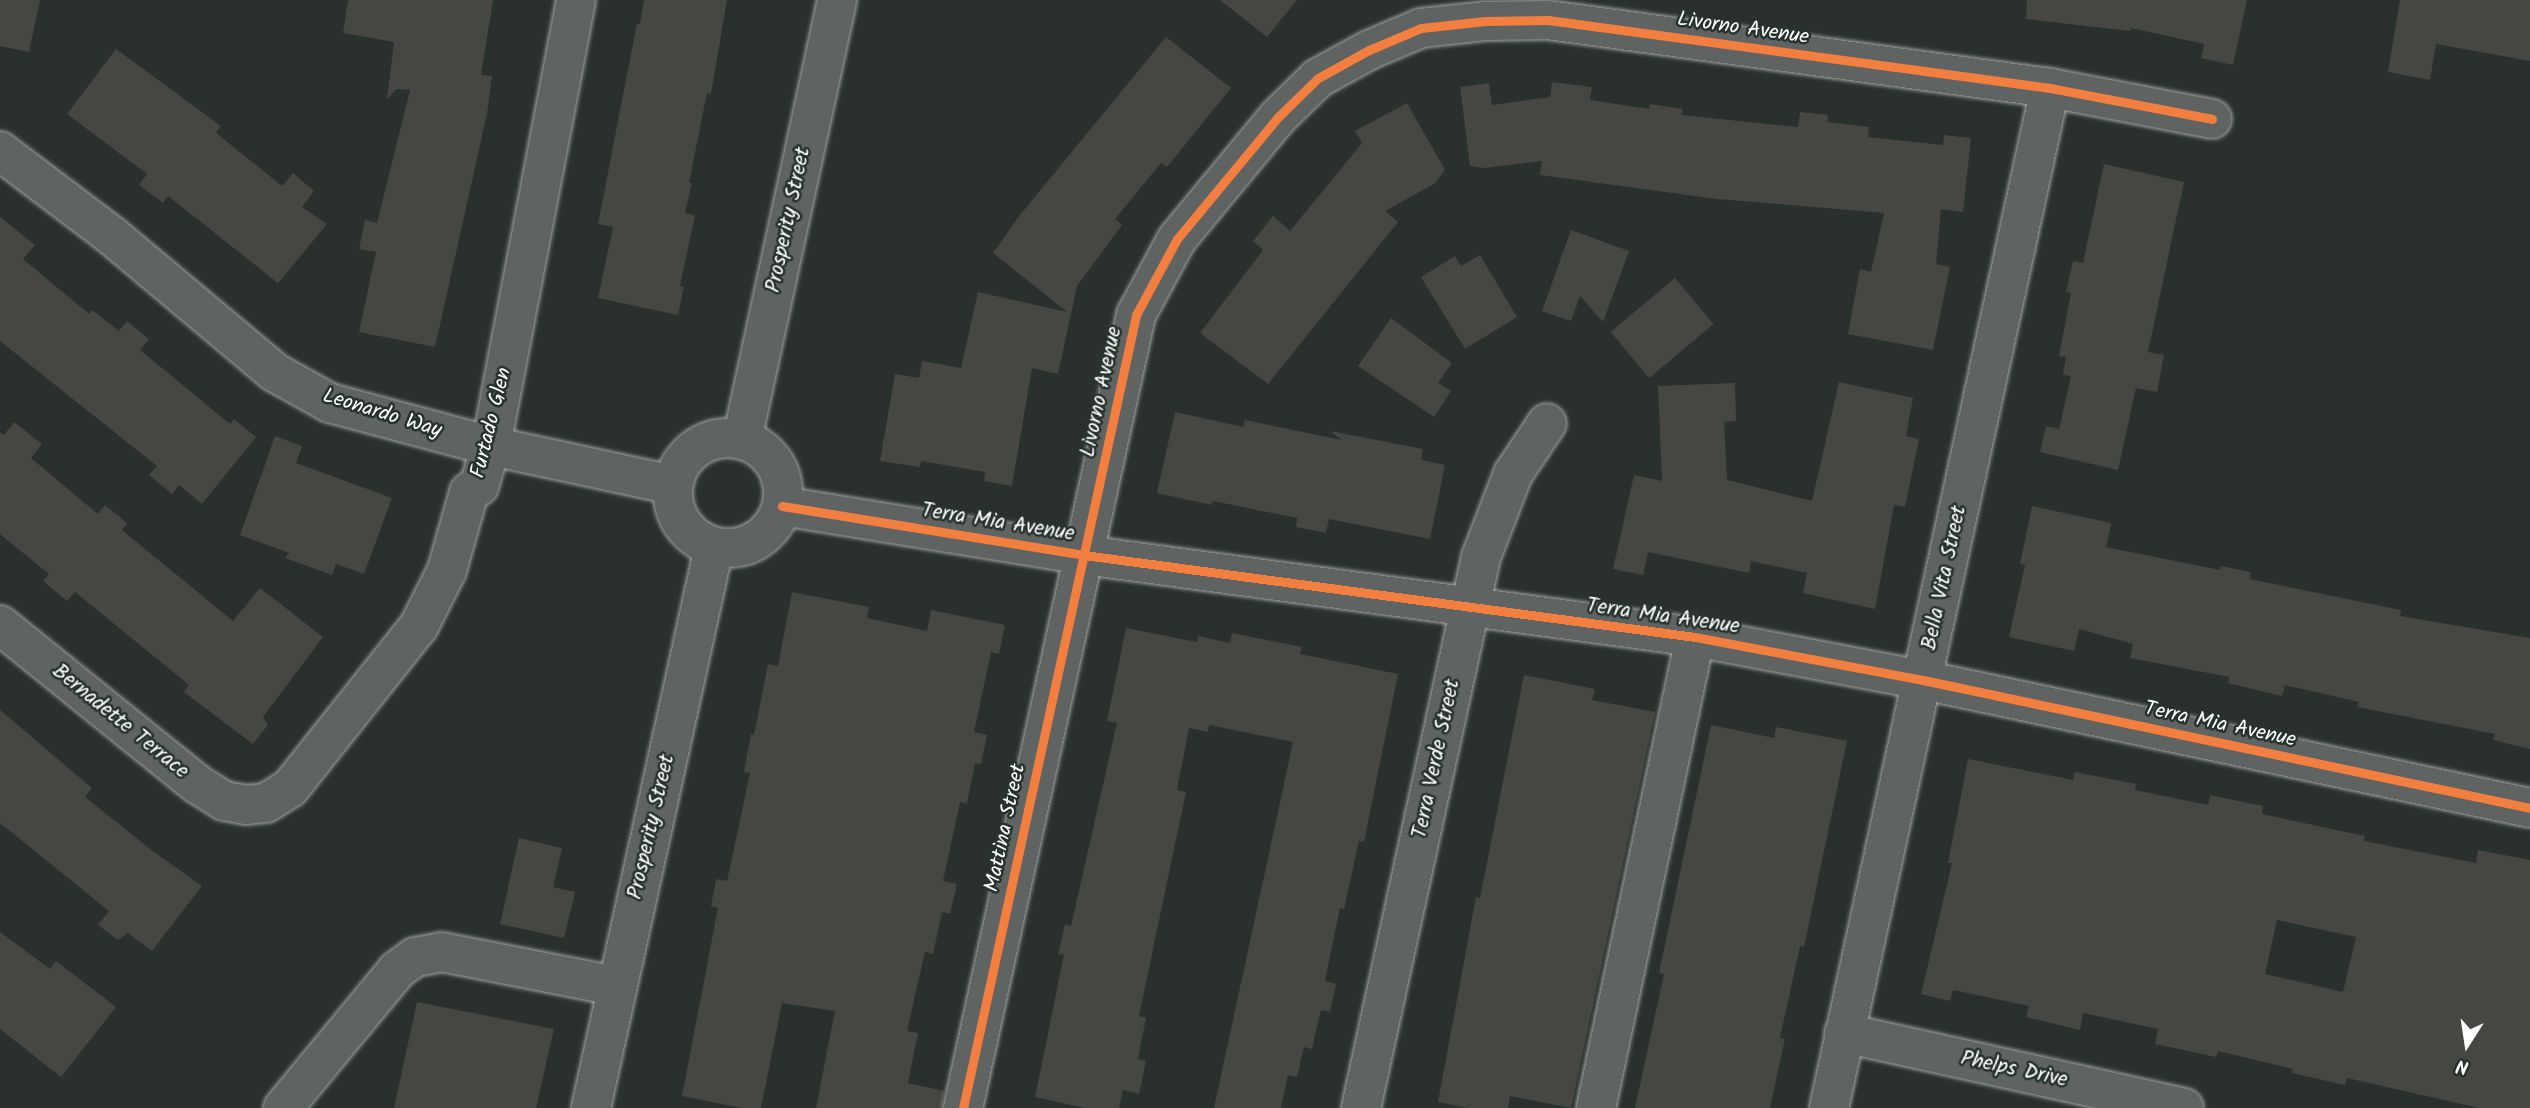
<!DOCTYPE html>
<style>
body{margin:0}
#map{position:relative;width:2530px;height:1108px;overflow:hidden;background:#29302d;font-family:Kalam,sans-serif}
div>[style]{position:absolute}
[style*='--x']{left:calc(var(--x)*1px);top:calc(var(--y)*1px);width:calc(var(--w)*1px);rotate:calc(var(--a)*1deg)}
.building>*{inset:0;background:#464743;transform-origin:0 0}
.roads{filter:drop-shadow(0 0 2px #9fa2a0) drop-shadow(0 0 2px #9fa2a0)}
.minor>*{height:38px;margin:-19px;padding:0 19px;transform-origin:19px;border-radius:19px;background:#5f6362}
.minor>.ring{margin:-19px;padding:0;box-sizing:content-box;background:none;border:38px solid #5f6362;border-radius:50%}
.cycleway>*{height:9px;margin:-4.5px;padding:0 4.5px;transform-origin:4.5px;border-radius:4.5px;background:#f27e40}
span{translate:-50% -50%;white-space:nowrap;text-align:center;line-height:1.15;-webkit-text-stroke:5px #26332d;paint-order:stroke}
.street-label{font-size:21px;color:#fff}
.north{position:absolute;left:2432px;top:1010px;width:70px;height:70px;-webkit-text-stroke:5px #26332d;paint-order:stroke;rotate:192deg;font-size:19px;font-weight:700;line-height:28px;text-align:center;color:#fff}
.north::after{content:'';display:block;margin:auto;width:24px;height:32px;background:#fff;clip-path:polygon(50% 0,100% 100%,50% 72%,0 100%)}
</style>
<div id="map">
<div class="building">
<i style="clip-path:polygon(0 0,40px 0,29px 52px,0 46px)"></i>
<i style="clip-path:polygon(348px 0,493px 0,481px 75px,492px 76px,487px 114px,435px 347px,359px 332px,376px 252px,359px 249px,365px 220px,377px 223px,410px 90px,396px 89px,387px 100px,394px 42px,343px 33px)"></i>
<i style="clip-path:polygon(644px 0,727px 0,711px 94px,707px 93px,689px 183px,692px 183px,685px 213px,695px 215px,680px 286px,684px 287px,678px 315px,598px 298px,613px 227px,598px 224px,637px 23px,640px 24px)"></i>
<i style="clip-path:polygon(1220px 0,1297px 0,1267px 37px)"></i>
<i style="clip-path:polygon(2027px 0,2247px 0,2233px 65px,2201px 58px,2204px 44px,2131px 28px,2130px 31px,2026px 19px)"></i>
<i style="clip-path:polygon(2400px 0,2530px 0,2530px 61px,2436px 44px,2430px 80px,2388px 72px)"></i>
<i style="clip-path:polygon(1166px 37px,1231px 88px,1167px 167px,1161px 163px,1115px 219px,1122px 225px,1077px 286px,1058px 374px,1032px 368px,1012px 486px,984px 481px,985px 472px,921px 461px,920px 467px,880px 461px,895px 374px,919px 378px,922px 361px,961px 368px,978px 292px,1067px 312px,993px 253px,1020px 215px)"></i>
<i style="clip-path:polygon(116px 49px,221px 126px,216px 133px,282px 186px,293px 173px,314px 191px,302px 207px,327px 224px,278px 283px,168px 196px,163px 203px,139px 185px,147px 174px,67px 114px)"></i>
<i style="clip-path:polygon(1552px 82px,1592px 87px,1590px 100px,1649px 109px,1650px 104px,1683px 109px,1682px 115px,1798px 127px,1800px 112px,1828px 115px,1827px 122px,1869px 127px,1868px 137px,1943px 145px,1944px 135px,1971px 138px,1963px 212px,1941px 209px,1936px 264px,1950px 267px,1933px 350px,1848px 334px,1860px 269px,1871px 272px,1884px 213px,1717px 199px,1540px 175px,1542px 161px,1484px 168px,1470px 166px,1460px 87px,1489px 83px,1492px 105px,1550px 97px)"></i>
<i style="clip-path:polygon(1407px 103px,1445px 170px,1434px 184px,1385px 211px,1398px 222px,1268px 384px,1200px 333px,1263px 250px,1253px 241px,1273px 216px,1290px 231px,1362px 143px,1355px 131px)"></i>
<i style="clip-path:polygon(2104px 164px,2184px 182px,2148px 352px,2164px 355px,2157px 392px,2136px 388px,2118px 470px,2040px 452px,2046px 426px,2059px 429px,2071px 376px,2063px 375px,2066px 357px,2059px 356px,2071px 293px,2066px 292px,2073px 261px,2083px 263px)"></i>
<i style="clip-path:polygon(0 217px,35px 245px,23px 259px,89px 314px,92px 310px,119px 331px,127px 321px,149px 339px,140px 350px,230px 424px,234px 419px,256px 437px,202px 504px,179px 485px,172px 494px,149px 475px,157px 466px,0 341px)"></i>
<i style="clip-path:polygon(1571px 230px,1629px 251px,1603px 322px,1580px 296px,1571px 321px,1542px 311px)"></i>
<i style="clip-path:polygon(1480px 255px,1517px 317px,1465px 349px,1421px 277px,1455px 256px,1461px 266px)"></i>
<i style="left:1675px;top:278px;width:60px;height:84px;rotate:50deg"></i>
<i style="clip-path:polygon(1391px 318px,1452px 363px,1438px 383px,1451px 391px,1434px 417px,1358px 366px)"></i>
<i style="clip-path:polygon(1839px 382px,1913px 398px,1906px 436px,1919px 439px,1905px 507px,1894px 505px,1875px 609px,1803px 593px,1807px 573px,1751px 561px,1749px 573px,1648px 552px,1643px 575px,1613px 569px,1634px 475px,1662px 481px,1658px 386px,1735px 383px,1736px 421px,1724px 422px,1727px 480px,1812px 501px)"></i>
<i style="clip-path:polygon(1175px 412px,1243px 427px,1245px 420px,1342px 440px,1330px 431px,1423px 449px,1421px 460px,1445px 465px,1430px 539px,1329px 519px,1326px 533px,1296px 527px,1297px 518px,1213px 501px,1212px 505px,1157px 493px)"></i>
<i style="clip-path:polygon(14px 422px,42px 444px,31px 458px,98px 514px,105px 505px,127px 523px,122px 530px,233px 621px,260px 588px,323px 637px,263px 717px,268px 725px,253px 744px,184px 692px,189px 685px,75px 592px,67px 601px,43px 581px,49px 574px,0 534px,0 432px,4px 435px)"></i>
<i style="clip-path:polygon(275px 436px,302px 446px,296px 463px,392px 498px,364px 574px,336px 564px,332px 575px,285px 558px,289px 553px,240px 535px)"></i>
<i style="clip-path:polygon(2032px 506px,2111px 523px,2106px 547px,2220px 570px,2221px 566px,2251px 572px,2250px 579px,2401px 610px,2400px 616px,2530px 638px,2530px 749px,2493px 740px,2495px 734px,2357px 707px,2359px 702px,2285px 685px,2282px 696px,2228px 683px,2229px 677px,2130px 658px,2133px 644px,2079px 629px,2074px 651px,2009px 637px,2025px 565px,2020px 564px)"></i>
<i style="clip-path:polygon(792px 592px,869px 607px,867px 618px,927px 631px,931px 610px,1005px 625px,999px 654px,991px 652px,974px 732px,987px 735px,981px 764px,975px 763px,967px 804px,960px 802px,943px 881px,957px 884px,950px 914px,942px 912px,933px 954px,925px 952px,907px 1031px,918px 1033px,908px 1083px,944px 1091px,942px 1108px,816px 1108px,835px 1011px,782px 1003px,761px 1108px,742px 1108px,682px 1096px,718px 908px,711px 906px,716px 879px,727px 881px,750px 773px,744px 772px,751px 734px,754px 735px,768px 664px,778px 666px)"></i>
<i style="clip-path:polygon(1126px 628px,1197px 642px,1198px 636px,1230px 643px,1232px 633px,1302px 647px,1300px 654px,1398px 674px,1364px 842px,1359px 841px,1344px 909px,1340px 908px,1325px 981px,1336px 984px,1330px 1012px,1321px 1010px,1312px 1049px,1304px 1047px,1297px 1077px,1288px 1075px,1281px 1108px,1214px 1108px,1293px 742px,1209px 725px,1208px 732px,1189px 728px,1177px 790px,1186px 792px,1139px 1016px,1146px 1018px,1138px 1059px,1146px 1061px,1139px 1094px,1123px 1090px,1119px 1108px,1085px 1108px,1035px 1097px,1064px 955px,1058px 954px,1065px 924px,1071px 926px,1117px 723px,1107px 721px)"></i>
<i style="clip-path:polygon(1524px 675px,1595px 689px,1592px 700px,1655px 712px,1571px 1108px,1510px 1096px,1508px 1108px,1468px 1108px,1438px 1102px,1476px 897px,1480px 898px)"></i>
<i style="clip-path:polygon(0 710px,92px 788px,85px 797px,154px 852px,202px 886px,152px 951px,128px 933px,118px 940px,98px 925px,109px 911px,0 823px)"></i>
<i style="clip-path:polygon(1711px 725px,1774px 738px,1776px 727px,1847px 741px,1804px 947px,1800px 946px,1780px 1038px,1785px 1039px,1770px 1108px,1635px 1108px,1664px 974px,1659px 973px)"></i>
<i style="clip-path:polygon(evenodd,1968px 759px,2073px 780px,2075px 772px,2136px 784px,2135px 790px,2208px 805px,2210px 795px,2263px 806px,2262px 814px,2365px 836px,2364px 841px,2476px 863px,2478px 850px,2530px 860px,2530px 1108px,2479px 1108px,2347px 1078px,2345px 1085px,2292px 1073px,2293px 1069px,2218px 1051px,2216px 1057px,2155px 1044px,2158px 1029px,2083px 1013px,2080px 1030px,2026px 1017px,2029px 1006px,1953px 990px,1950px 1001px,1921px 994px,1952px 863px,1948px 863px,1968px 759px,2277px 920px,2356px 937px,2343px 992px,2265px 974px,2277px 920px)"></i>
<i style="clip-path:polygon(519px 838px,562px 848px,553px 887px,575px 892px,564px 938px,500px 924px)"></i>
<i style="clip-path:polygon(0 932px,50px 969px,56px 961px,116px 1007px,61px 1077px,0 1029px)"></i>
<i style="clip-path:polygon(417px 1002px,554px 1029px,536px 1108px,394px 1108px)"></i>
</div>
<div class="roads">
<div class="minor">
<i style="--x:0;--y:151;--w:139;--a:37.1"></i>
<i style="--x:111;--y:235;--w:213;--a:40"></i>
<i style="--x:274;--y:372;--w:64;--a:29"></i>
<i style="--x:330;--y:403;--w:167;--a:15"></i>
<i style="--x:491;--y:446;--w:186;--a:12.1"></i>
<i class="ring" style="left:673px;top:438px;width:72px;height:72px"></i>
<i style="--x:742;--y:440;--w:450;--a:-77.8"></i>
<i style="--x:782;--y:506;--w:306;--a:9.2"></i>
<i style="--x:1084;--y:555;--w:616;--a:7.64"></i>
<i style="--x:1695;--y:637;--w:232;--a:10.7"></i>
<i style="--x:1923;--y:680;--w:620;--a:11.91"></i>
<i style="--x:0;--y:625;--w:253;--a:38.9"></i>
<i style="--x:197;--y:784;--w:32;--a:32"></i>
<i style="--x:224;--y:801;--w:22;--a:10"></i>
<i style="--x:246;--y:805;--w:20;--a:-6"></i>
<i style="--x:266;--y:803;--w:28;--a:-32"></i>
<i style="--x:290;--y:788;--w:207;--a:-51.5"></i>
<i style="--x:419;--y:626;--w:63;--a:-63.4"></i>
<i style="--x:447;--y:570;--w:81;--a:-74.2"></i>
<i style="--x:469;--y:492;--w:12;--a:-31"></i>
<i style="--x:479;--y:486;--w:42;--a:-73.3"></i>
<i style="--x:491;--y:446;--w:454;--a:-79.2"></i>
<i style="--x:1844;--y:1033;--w:348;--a:12.4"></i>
<i style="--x:283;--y:1108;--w:179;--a:-50.4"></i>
<i style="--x:397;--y:970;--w:22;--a:-36"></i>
<i style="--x:415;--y:957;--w:27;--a:-10"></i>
<i style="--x:442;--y:952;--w:177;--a:11.1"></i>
<i style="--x:591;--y:1108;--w:574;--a:-77.63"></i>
<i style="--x:963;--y:1108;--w:812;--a:-77.69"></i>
<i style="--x:1136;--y:315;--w:86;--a:-61.7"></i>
<i style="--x:1177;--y:239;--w:158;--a:-50.4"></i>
<i style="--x:1278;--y:117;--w:56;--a:-44.3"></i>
<i style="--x:1318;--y:78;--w:58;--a:-28.8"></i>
<i style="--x:1369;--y:50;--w:56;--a:-22.9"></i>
<i style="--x:1421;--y:28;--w:64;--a:-6.2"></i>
<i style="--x:1485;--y:21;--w:63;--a:-0.9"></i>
<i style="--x:1548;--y:20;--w:507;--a:7.71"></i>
<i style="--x:2050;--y:88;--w:165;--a:10.8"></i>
<i style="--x:1361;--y:1108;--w:564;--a:-77.71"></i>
<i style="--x:1481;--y:557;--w:89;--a:-68.9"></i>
<i style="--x:1513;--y:474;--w:61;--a:-56.3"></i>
<i style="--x:1596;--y:1108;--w:481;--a:-78.1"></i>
<i style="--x:1829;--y:1108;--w:1044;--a:-77.77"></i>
</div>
</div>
<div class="cycleway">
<i style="--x:782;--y:506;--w:306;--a:9.2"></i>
<i style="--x:1084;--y:555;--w:616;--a:7.64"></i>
<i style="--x:1695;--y:637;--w:232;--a:10.7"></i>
<i style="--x:1923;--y:680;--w:620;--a:11.91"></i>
<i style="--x:963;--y:1108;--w:812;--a:-77.69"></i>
<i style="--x:1136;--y:315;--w:86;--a:-61.7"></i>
<i style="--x:1177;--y:239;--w:158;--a:-50.4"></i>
<i style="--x:1278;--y:117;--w:56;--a:-44.3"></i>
<i style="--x:1318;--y:78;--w:58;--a:-28.8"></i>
<i style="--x:1369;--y:50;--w:56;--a:-22.9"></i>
<i style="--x:1421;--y:28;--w:64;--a:-6.2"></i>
<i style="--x:1485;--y:21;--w:63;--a:-0.9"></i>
<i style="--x:1548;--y:20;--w:507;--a:7.71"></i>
<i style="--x:2050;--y:88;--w:165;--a:10.8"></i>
</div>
<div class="street-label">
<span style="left:1743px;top:29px;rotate:8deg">Livorno Avenue</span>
<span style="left:789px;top:220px;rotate:-78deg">Prosperity Street</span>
<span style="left:1102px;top:392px;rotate:-78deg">Livorno Avenue</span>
<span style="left:382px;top:414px;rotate:17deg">Leonardo Way</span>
<span style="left:492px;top:423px;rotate:-76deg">Furtado Glen</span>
<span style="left:998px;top:523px;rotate:9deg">Terra Mia Avenue</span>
<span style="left:1945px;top:578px;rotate:-78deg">Bella Vita Street</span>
<span style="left:1663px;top:617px;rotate:8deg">Terra Mia Avenue</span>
<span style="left:120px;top:722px;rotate:39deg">Bernadette Terrace</span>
<span style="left:2220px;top:725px;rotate:12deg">Terra Mia Avenue</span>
<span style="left:1437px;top:759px;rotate:-78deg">Terra Verde Street</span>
<span style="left:652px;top:827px;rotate:-77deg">Prosperity Street</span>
<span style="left:1006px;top:828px;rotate:-78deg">Mattina Street</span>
<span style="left:2014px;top:1070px;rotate:12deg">Phelps Drive</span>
</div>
<div class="north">N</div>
</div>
